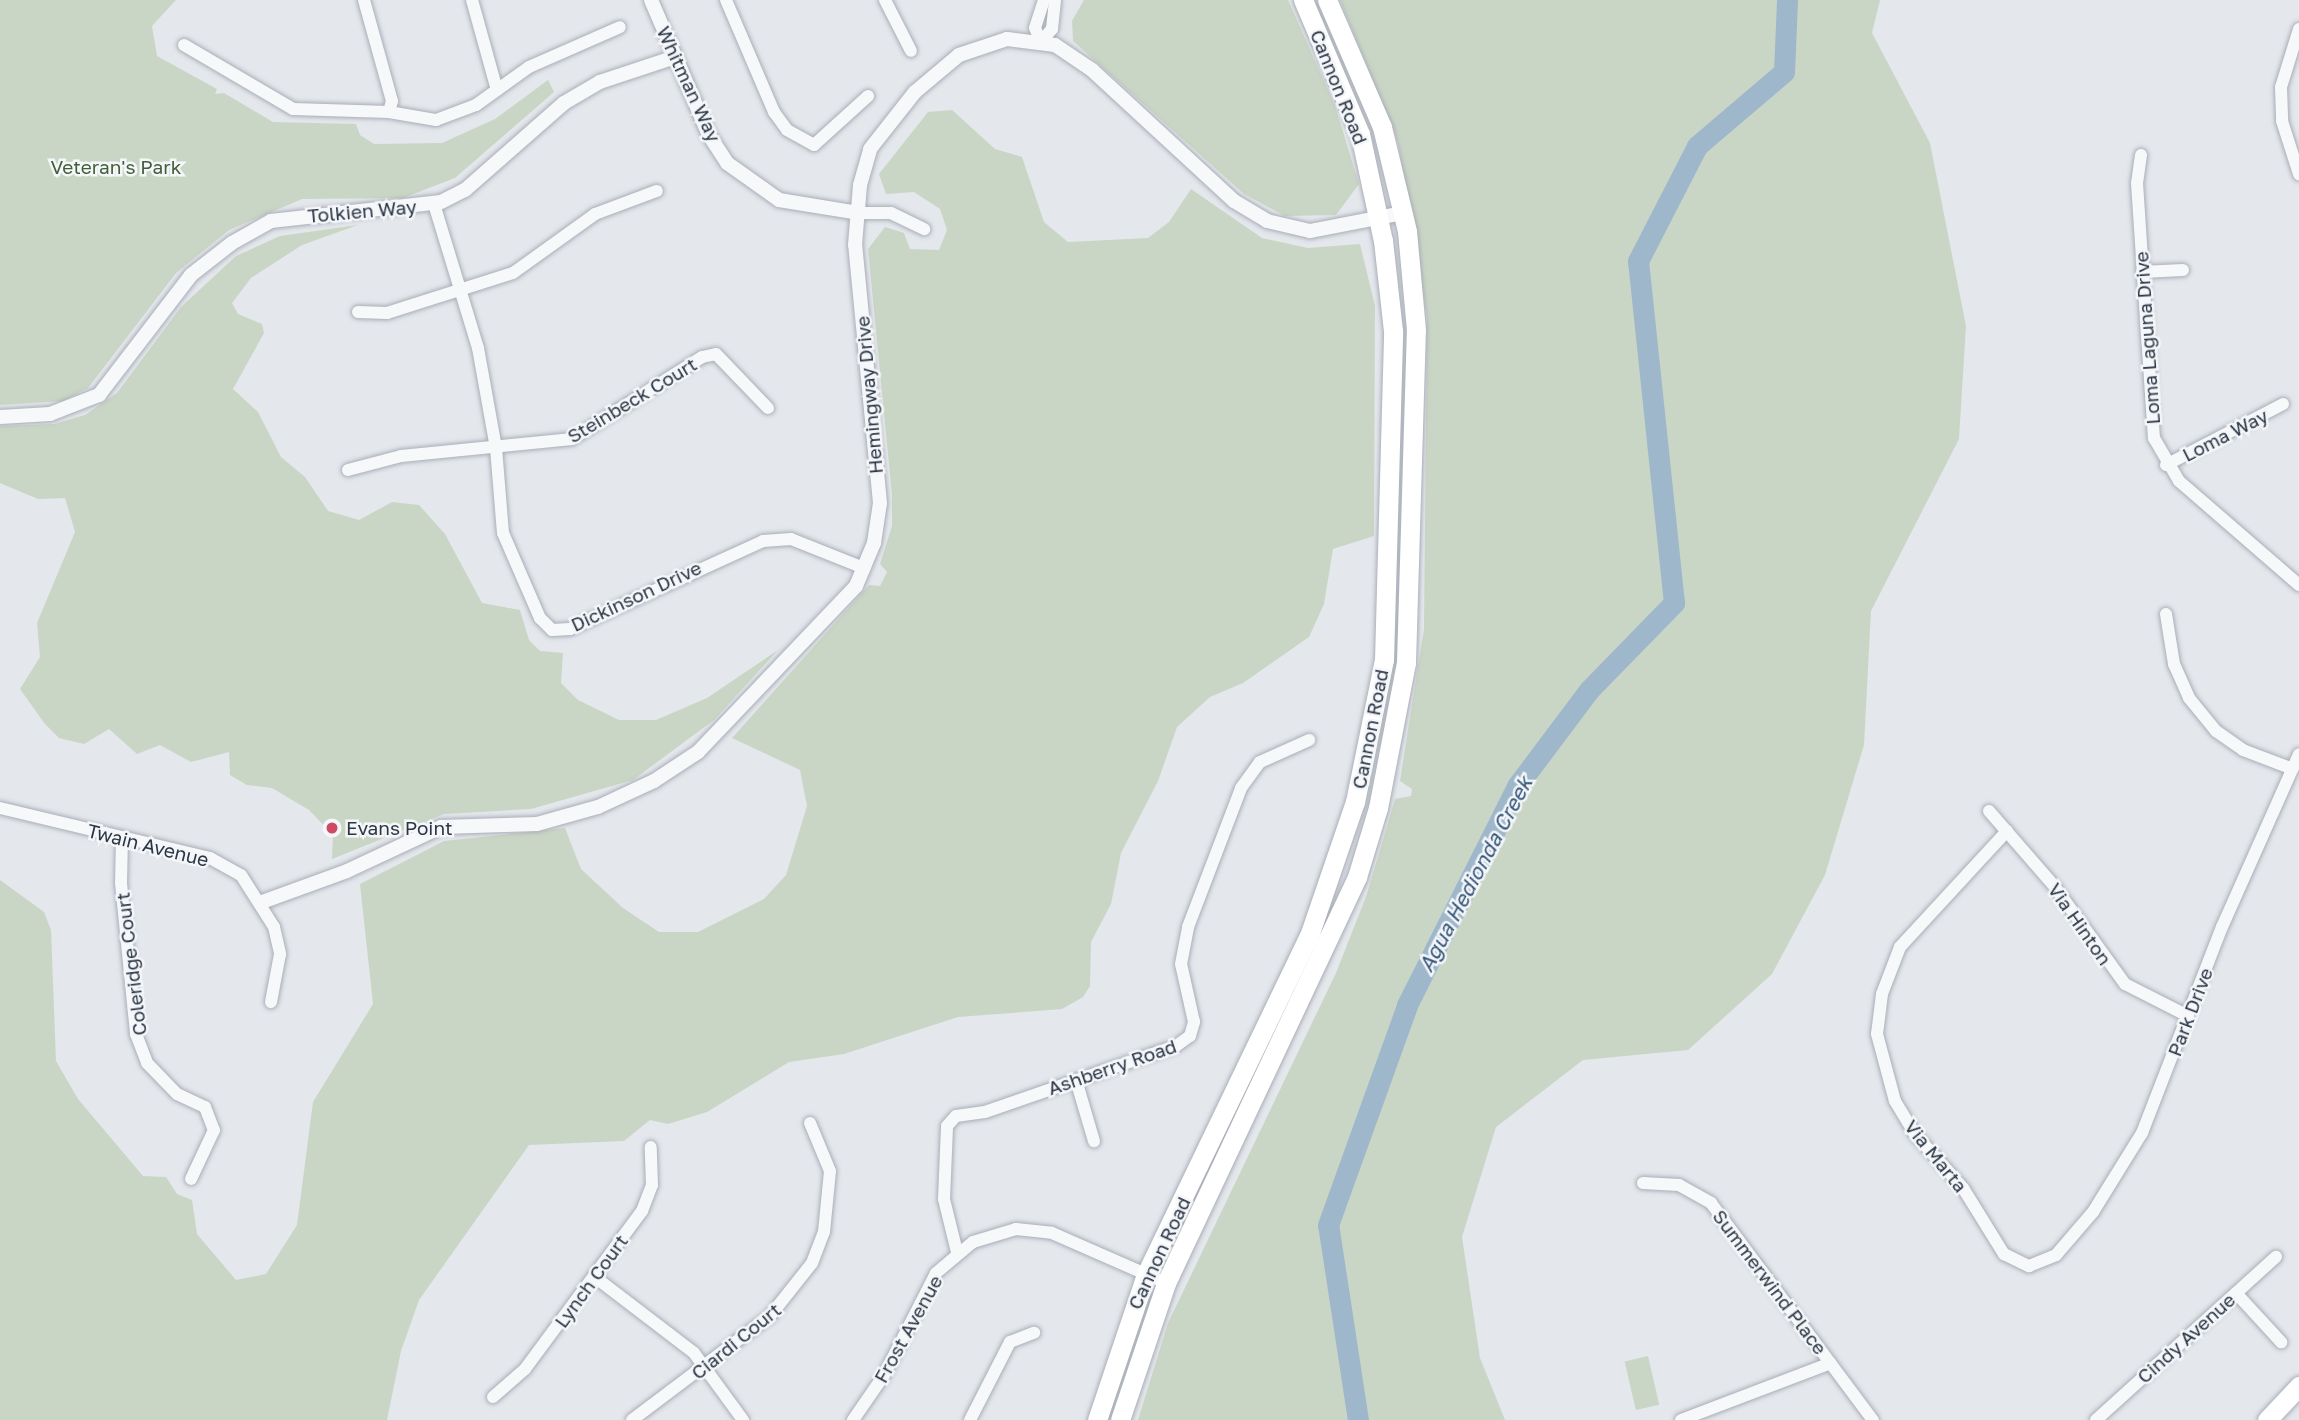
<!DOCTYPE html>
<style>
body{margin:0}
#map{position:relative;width:2299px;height:1420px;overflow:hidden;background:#e4e7ec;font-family:"Golos Text",sans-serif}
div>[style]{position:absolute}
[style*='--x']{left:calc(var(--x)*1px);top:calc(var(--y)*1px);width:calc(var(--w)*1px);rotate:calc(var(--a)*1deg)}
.green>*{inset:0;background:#cad6c5;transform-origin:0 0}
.river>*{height:21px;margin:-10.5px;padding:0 10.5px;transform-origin:10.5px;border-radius:10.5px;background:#9fb7cb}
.roads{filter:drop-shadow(0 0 2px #a9aeb7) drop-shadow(0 0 2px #a9aeb7)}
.minor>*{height:12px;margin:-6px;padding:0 6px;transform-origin:6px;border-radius:6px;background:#f7f8fa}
.tertiary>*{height:14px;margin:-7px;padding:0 7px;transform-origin:7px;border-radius:7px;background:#f7f8fa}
.primary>*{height:19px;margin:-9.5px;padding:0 9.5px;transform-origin:9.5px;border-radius:9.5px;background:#fff}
.dots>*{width:19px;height:19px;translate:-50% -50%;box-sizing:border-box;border:4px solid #f4f6f9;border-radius:50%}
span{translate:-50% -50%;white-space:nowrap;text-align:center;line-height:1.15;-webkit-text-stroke:5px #f4f6f9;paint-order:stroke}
.street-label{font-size:19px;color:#2b3645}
.park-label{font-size:19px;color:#426038}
.poi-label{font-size:19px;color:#2b3645}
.left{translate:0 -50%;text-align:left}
.water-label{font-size:21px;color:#355679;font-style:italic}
</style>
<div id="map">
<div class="green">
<i style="clip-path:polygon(0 0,176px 0,152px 26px,157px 56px,217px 89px,215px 94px,224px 93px,273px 122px,356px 124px,360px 135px,374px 144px,442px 143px,495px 119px,548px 80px,554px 92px,455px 178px,403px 198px,302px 199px,229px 230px,176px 273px,88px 388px,63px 401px,0 405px)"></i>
<i style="clip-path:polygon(1084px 0,1288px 0,1335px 106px,1359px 184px,1336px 215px,1285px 216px,1244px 194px,1073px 41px,1072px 21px)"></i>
<i style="clip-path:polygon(1340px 0,1880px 0,1872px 33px,1930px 143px,1966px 326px,1959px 439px,1871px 611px,1864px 745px,1825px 875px,1772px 974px,1688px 1050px,1583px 1060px,1496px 1127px,1462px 1237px,1480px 1358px,1505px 1420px,1138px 1420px,1168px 1323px,1336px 973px,1367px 894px,1395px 799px,1411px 796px,1412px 789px,1400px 781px,1424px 629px,1427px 317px,1398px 142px)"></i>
<i style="clip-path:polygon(952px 110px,995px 149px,1022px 157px,1044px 222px,1068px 242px,1148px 238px,1169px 222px,1191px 189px,1262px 238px,1308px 248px,1360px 244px,1375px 306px,1374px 536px,1333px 549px,1324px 604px,1309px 637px,1243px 683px,1210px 697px,1177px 727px,1158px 781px,1121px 853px,1111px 904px,1091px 942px,1090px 986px,1083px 997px,1062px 1009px,958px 1017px,844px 1054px,789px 1062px,707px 1112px,668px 1124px,650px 1120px,624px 1141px,529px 1145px,419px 1300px,401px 1351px,387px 1420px,0 1420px,0 880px,44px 912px,51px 930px,56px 1061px,78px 1099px,143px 1176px,166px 1177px,177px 1194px,192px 1200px,197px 1234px,236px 1280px,266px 1274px,297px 1225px,313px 1102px,373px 1004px,360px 884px,444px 841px,565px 828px,581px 869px,623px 908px,659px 932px,698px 932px,764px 899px,786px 875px,807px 806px,800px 770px,732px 738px,869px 585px,880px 586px,887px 572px,880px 564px,892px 526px,892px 495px,868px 249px,885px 227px,904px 233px,910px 249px,939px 250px,947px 230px,940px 209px,914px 192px,886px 194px,879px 174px,928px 112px)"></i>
<i style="clip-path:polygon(358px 225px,302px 245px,251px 278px,232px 303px,238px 314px,262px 324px,264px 333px,233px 389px,258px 412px,281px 457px,305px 477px,328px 511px,359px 520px,392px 502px,419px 505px,445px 534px,482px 603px,520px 610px,529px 640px,540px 651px,563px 653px,561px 683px,578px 700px,619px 720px,656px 720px,707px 698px,778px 650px,714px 720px,633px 780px,531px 809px,444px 814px,332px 859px,333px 835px,309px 810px,272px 788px,247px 785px,230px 775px,229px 752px,191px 762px,160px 745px,137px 754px,109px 729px,84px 744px,59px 738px,45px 724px,20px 689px,40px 657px,37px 623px,75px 532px,65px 498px,38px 499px,0 483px,0 426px,54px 424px,85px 415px,117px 393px,181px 307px,236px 256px,280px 236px)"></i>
<i style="left:1648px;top:1356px;width:50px;height:24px;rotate:77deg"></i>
</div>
<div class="river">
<i style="--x:1358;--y:1420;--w:197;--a:-98.7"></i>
<i style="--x:1328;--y:1225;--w:234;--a:-70.2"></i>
<i style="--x:1407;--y:1005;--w:245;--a:-63.3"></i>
<i style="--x:1517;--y:786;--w:120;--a:-53.1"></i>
<i style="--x:1589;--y:690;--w:122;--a:-45.7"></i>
<i style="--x:1674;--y:603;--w:344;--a:-96"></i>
<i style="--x:1638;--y:261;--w:129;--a:-62.8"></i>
<i style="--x:1697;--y:146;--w:114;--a:-40.4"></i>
<i style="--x:1784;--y:72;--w:72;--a:-87.6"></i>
</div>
<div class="roads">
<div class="minor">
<i style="--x:472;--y:0;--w:93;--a:74.5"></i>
<i style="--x:726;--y:0;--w:122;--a:66.8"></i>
<i style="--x:774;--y:112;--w:22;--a:54"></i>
<i style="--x:787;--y:130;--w:31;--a:29"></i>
<i style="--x:814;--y:145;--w:73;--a:-42.2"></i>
<i style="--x:885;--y:0;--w:57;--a:63"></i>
<i style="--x:1044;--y:0;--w:29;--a:108"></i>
<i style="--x:1035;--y:28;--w:15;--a:67"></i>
<i style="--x:1041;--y:42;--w:17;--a:-50"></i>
<i style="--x:1052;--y:29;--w:29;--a:-84"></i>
<i style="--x:2299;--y:29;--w:61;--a:107.2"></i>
<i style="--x:2281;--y:87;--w:34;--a:88"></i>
<i style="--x:2282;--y:121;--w:56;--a:72.2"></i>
<i style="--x:184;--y:45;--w:126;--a:30.4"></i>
<i style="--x:293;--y:109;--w:96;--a:1.8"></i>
<i style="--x:389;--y:112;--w:11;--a:-75"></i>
<i style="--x:392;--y:101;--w:105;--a:-105.5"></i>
<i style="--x:389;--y:112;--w:48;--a:9.7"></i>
<i style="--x:436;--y:120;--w:43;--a:-20.6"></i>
<i style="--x:476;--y:105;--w:65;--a:-35.6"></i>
<i style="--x:529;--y:67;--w:99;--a:-23.7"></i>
<i style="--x:2141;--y:155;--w:28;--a:98"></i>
<i style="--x:2137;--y:183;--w:256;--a:86.2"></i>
<i style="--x:2154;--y:438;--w:50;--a:59.8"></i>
<i style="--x:2179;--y:481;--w:159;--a:40.9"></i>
<i style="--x:434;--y:204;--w:151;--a:73"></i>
<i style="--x:478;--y:348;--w:102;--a:79.8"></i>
<i style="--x:496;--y:448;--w:85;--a:85.3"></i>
<i style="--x:503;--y:533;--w:93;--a:66.5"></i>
<i style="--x:540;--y:618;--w:17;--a:45"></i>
<i style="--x:552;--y:630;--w:18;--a:-3"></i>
<i style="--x:570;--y:629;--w:212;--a:-24.5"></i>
<i style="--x:763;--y:541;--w:28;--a:-4"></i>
<i style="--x:791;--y:539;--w:79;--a:21.7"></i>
<i style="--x:858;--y:213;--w:33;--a:0"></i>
<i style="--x:891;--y:213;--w:37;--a:26"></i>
<i style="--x:2142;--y:272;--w:41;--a:-2.8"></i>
<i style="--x:358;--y:312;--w:29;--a:2"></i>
<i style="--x:387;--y:313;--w:132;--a:-17.6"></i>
<i style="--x:513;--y:273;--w:101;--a:-35.7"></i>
<i style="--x:595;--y:214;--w:66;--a:-20.4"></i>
<i style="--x:2166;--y:465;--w:132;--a:-27.5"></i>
<i style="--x:348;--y:470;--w:55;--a:-14.8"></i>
<i style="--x:401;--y:456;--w:172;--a:-5.7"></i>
<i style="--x:572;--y:439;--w:154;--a:-32.2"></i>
<i style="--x:702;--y:357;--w:14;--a:-12"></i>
<i style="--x:716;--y:354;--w:75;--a:46.1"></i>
<i style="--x:2166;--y:614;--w:51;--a:80.9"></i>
<i style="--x:2174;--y:664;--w:37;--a:66"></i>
<i style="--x:2189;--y:698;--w:43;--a:50.7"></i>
<i style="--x:2216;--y:731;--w:33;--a:35"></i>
<i style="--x:2243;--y:750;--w:53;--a:20.8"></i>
<i style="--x:0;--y:808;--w:216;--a:13.4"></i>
<i style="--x:210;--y:858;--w:35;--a:29"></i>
<i style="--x:241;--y:875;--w:62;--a:57.6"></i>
<i style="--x:274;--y:927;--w:28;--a:77"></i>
<i style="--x:280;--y:954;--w:49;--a:100.6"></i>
<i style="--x:1989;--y:811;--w:101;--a:49"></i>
<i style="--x:2055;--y:887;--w:120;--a:54.2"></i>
<i style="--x:2125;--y:984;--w:71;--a:26.9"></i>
<i style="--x:2007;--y:831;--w:158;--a:132.7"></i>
<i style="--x:1900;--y:947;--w:50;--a:111"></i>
<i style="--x:1882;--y:994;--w:40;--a:97.1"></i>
<i style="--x:1877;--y:1034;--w:69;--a:75"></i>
<i style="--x:1895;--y:1101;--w:37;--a:59"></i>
<i style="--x:1914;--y:1133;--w:74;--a:48.3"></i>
<i style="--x:1963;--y:1188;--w:78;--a:58.2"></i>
<i style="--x:2004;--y:1254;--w:28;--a:26"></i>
<i style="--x:2029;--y:1266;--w:29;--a:-22"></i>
<i style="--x:2056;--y:1255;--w:57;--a:-49.3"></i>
<i style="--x:2093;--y:1212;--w:93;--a:-58.2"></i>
<i style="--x:2142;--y:1133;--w:221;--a:-68.8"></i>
<i style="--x:2222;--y:927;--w:189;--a:-66"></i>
<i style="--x:122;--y:837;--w:46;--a:91.2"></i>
<i style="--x:121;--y:883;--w:152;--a:84.3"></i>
<i style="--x:136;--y:1034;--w:31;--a:69"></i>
<i style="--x:147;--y:1063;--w:43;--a:45.9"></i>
<i style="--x:177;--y:1094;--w:31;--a:25"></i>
<i style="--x:205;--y:1107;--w:25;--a:69"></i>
<i style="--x:214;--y:1130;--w:54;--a:115.1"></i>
<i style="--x:1076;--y:1080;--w:64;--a:73.6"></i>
<i style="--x:1643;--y:1183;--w:36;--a:3"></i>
<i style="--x:1679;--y:1185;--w:37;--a:29"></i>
<i style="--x:1711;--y:1203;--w:271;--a:53.3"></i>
<i style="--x:957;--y:1252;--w:55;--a:-103.8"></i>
<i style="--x:944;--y:1199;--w:73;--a:-87.6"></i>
<i style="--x:947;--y:1126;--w:13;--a:-48"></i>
<i style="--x:956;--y:1116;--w:29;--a:-8"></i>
<i style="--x:985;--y:1112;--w:202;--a:-19.1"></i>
<i style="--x:1176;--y:1046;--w:17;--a:-36"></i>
<i style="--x:1190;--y:1036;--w:15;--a:-74"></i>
<i style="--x:1194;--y:1022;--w:59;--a:-102.6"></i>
<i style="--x:1181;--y:964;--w:38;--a:-79"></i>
<i style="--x:1188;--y:927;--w:149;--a:-69.1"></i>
<i style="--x:1241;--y:788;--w:32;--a:-54"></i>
<i style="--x:1260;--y:762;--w:54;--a:-24.2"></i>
<i style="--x:596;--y:1278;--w:123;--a:37.4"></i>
<i style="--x:694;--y:1353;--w:83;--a:53.8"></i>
<i style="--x:2236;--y:1293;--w:67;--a:47.4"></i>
<i style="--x:493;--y:1397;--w:43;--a:-41.2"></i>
<i style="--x:525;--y:1369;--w:197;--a:-53.5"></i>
<i style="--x:642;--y:1211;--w:28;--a:-69"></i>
<i style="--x:652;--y:1185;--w:38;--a:-92"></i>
<i style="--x:632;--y:1420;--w:173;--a:-37"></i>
<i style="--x:770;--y:1316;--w:68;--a:-51.6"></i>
<i style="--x:812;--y:1263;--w:33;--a:-69"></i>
<i style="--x:824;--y:1232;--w:61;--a:-84.4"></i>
<i style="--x:830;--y:1171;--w:52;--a:-112.6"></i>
<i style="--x:853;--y:1420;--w:55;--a:-55.4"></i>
<i style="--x:884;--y:1375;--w:114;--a:-63"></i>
<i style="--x:936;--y:1273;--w:48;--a:-40"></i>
<i style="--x:973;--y:1242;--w:45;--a:-16.8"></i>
<i style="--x:1016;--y:1229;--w:36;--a:6"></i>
<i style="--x:1052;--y:1233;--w:124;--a:23.7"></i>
<i style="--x:970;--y:1420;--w:88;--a:-62.9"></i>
<i style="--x:1010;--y:1342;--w:26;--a:-21"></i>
<i style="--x:1681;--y:1420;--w:160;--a:-20.8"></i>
<i style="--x:2096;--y:1420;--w:243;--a:-42.2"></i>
</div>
<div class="tertiary">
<i style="--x:651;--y:0;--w:147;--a:66.8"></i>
<i style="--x:709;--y:135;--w:33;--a:57"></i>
<i style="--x:727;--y:163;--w:64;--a:35.4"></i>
<i style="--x:779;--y:200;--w:80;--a:9.3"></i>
<i style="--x:0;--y:417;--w:50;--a:-3.4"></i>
<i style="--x:50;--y:414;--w:53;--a:-21.2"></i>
<i style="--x:99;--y:395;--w:151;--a:-52.5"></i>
<i style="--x:191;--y:275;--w:52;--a:-38"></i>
<i style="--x:232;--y:243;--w:45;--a:-29.4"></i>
<i style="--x:271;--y:221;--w:171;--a:-6.4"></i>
<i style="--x:441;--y:202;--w:27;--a:-27"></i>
<i style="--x:465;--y:190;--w:132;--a:-41.3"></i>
<i style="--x:564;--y:103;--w:42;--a:-30.3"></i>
<i style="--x:600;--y:82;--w:79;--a:-18.4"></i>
<i style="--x:262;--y:902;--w:90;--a:-20"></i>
<i style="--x:347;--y:871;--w:104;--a:-25.1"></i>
<i style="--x:441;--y:827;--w:96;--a:-1.8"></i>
<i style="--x:537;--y:824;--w:63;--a:-15.6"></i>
<i style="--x:598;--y:807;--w:62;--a:-24.9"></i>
<i style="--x:654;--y:781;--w:53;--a:-33.4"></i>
<i style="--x:698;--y:752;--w:229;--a:-46.4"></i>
<i style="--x:856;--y:586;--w:47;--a:-67.3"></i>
<i style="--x:874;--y:543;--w:40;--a:-81.5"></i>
<i style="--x:880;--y:503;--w:259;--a:-95.5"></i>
<i style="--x:855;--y:245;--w:60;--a:-85.2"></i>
<i style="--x:860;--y:185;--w:37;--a:-74"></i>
<i style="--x:870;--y:149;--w:73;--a:-51.7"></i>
<i style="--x:915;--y:92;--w:57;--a:-40.1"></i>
<i style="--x:959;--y:55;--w:51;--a:-18.4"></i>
<i style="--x:1007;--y:39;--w:48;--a:7.1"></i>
<i style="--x:1055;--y:45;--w:45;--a:34"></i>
<i style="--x:1092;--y:70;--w:193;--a:42.7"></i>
<i style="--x:1234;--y:201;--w:39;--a:31"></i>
<i style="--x:1267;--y:221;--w:44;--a:13.1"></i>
<i style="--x:1310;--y:231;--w:95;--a:-11"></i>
</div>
<div class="primary">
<i style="--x:1097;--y:1420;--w:154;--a:-71.4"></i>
<i style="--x:1146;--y:1274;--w:375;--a:-64.3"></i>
<i style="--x:1309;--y:936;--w:142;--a:-71.1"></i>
<i style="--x:1355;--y:802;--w:145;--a:-78.5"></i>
<i style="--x:1384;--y:660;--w:329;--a:-88.4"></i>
<i style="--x:1393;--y:331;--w:91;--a:-96.3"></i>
<i style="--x:1383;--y:241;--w:109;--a:-102.1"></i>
<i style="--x:1360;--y:134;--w:146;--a:-113"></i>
<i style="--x:1120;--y:1420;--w:145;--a:-71.4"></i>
<i style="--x:1166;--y:1283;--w:449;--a:-64.8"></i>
<i style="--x:1357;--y:877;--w:72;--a:-73.1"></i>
<i style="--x:1378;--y:808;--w:148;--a:-79.1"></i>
<i style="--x:1406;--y:663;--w:333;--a:-88.3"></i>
<i style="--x:1416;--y:330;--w:99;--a:-95.2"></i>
<i style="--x:1407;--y:231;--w:107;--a:-103.5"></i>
<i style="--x:1382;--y:127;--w:138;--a:-113.4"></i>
<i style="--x:2267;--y:1420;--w:47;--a:-46.7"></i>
</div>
</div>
<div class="dots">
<i style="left:332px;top:828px;background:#cf4b64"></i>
</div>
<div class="street-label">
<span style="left:689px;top:84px;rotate:65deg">Whitman Way</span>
<span style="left:1339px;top:87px;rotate:68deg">Cannon Road</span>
<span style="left:362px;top:211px;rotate:-5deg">Tolkien Way</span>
<span style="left:2147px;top:338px;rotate:-94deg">Loma Laguna Drive</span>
<span style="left:869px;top:395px;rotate:-95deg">Hemingway Drive</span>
<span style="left:632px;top:400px;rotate:-31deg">Steinbeck Court</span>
<span style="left:2225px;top:435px;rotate:-27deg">Loma Way</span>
<span style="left:636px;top:596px;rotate:-25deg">Dickinson Drive</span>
<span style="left:1370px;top:729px;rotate:-79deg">Cannon Road</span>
<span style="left:148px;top:845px;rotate:14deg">Twain Avenue</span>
<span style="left:2080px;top:924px;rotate:55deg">Via Hinton</span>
<span style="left:131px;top:964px;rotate:-97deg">Coleridge Court</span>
<span style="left:2190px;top:1012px;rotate:-69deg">Park Drive</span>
<span style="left:1112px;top:1067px;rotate:-19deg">Ashberry Road</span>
<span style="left:1936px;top:1156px;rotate:51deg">Via Marta</span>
<span style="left:1159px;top:1253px;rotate:-65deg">Cannon Road</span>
<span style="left:591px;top:1281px;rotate:-54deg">Lynch Court</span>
<span style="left:1770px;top:1282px;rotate:53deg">Summerwind Place</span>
<span style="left:908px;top:1329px;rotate:-61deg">Frost Avenue</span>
<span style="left:2186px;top:1338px;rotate:-42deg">Cindy Avenue</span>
<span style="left:736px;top:1341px;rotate:-39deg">Ciardi Court</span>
</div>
<div class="park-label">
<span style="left:116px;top:167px">Veteran's Park</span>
</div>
<div class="poi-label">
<span class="left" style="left:346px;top:828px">Evans Point</span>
</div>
<div class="water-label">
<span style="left:1475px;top:874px;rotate:-62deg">Agua Hedionda Creek</span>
</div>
</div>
